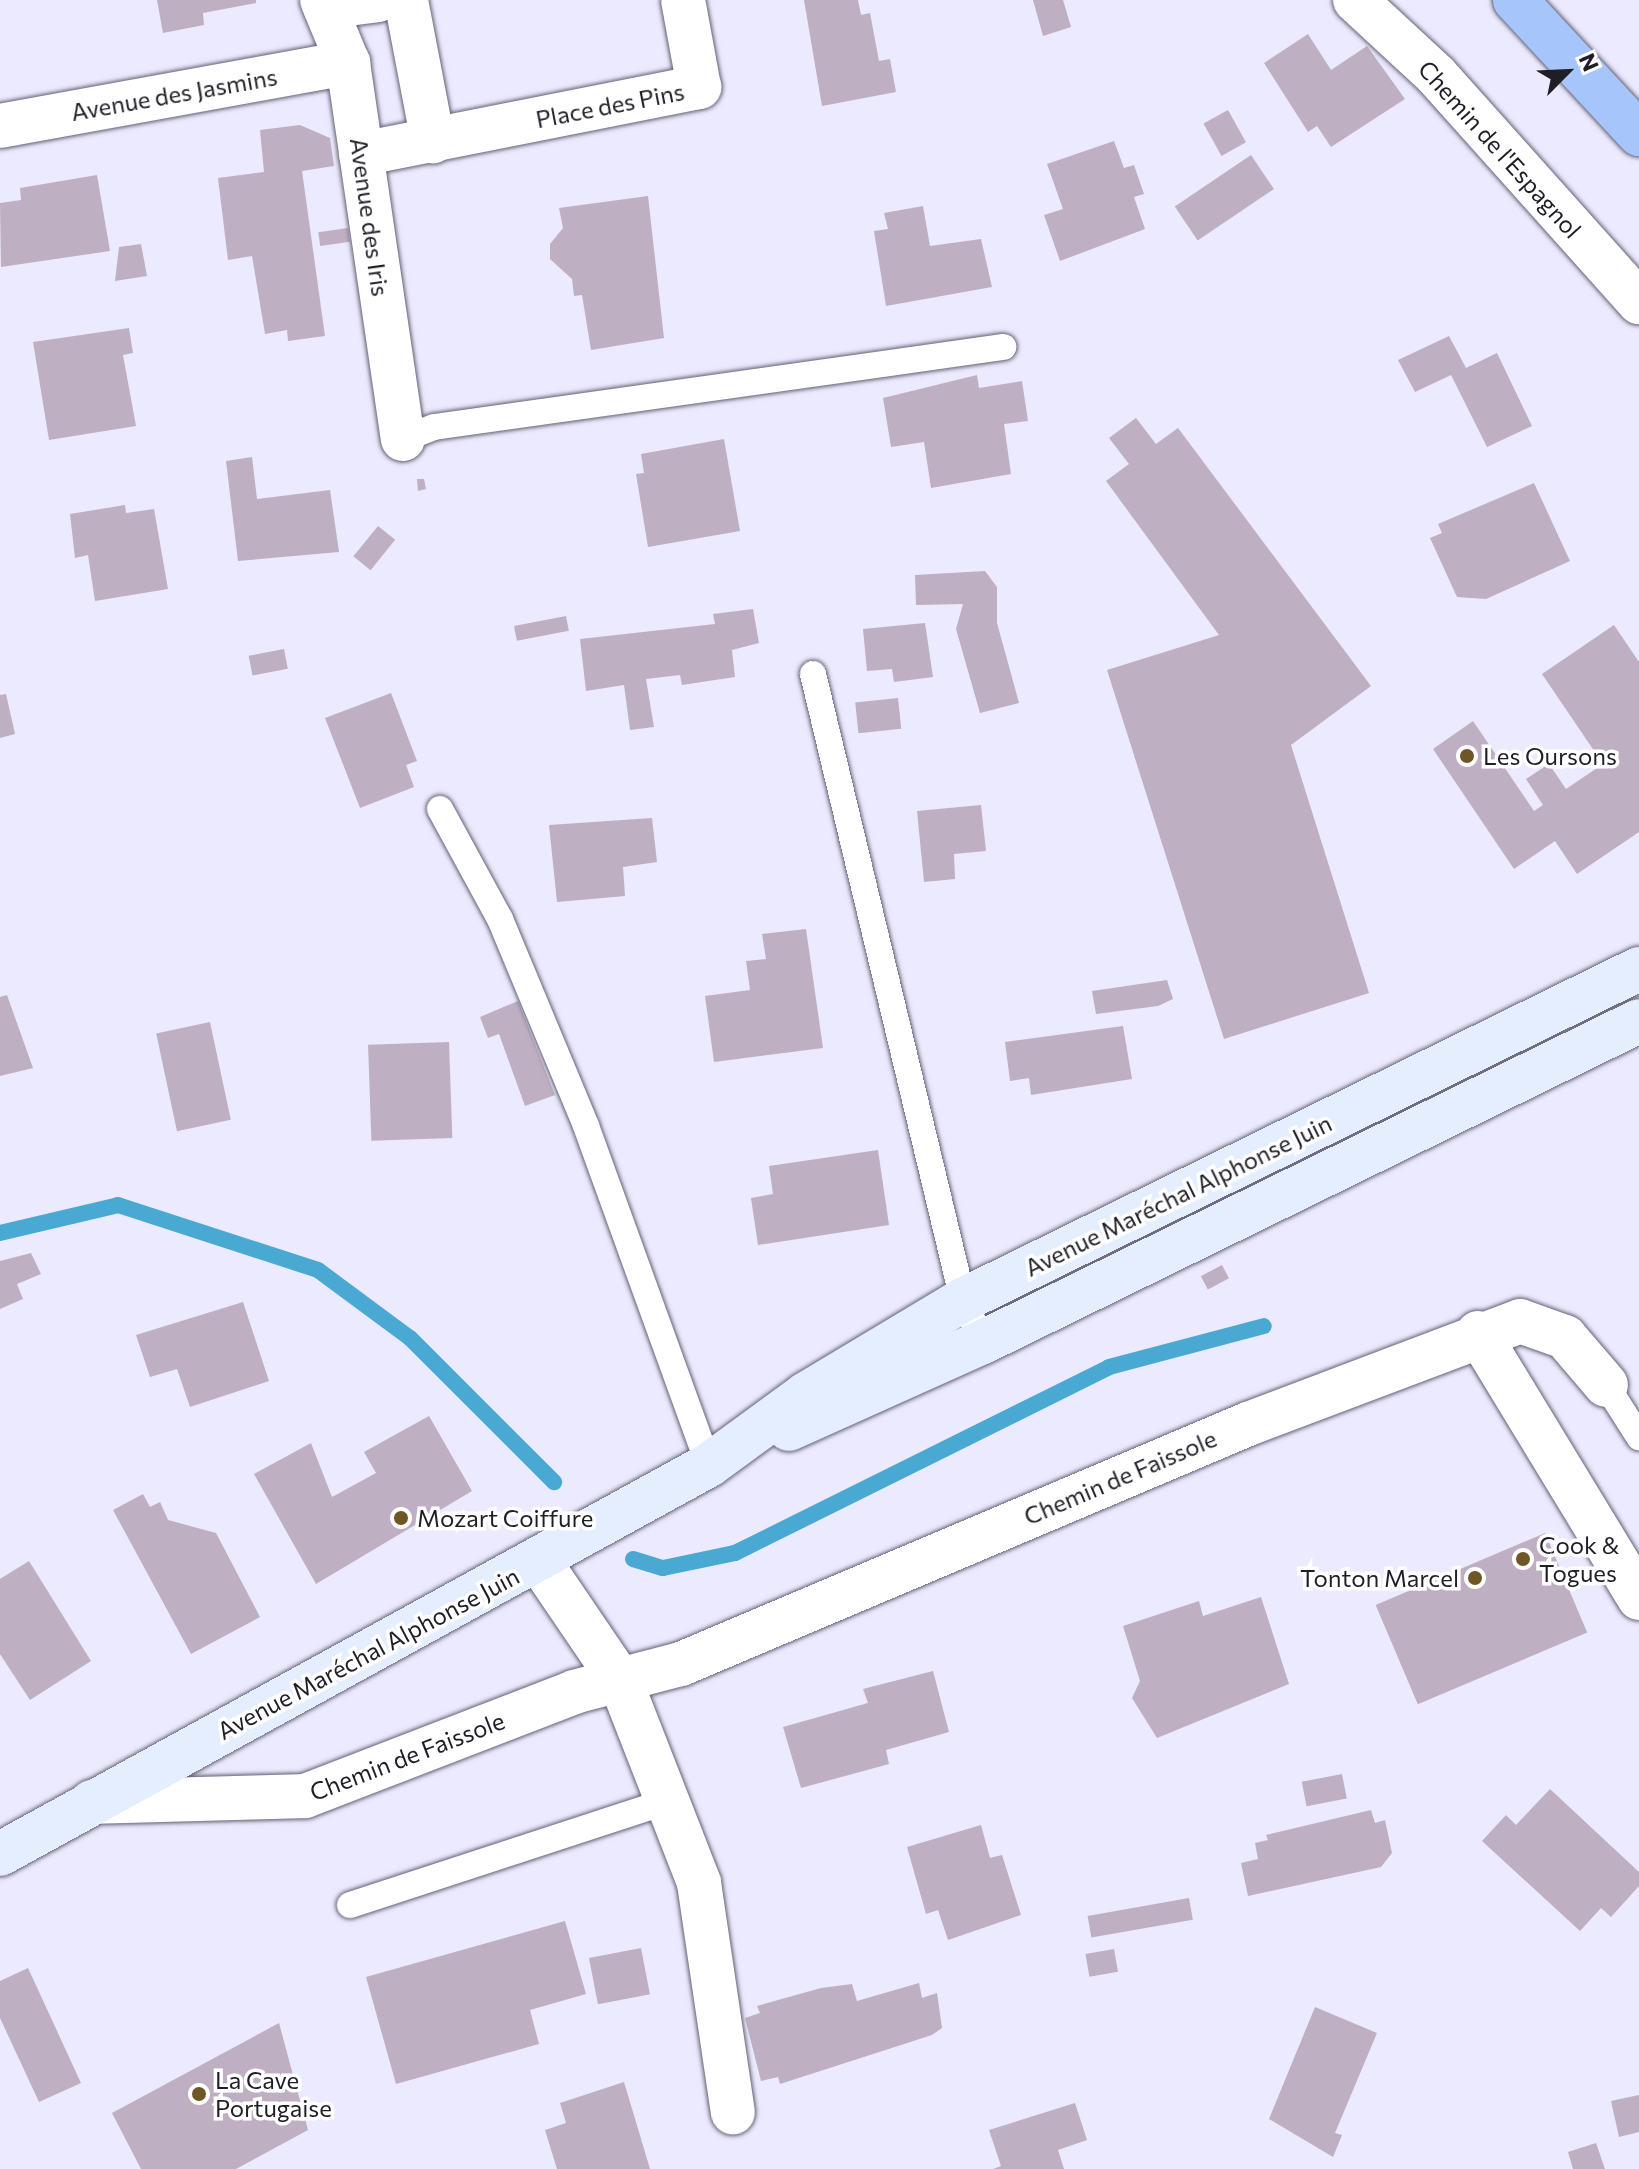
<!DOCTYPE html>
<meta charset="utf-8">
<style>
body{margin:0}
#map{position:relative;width:1639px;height:2169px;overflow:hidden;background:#eceafe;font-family:Commissioner,sans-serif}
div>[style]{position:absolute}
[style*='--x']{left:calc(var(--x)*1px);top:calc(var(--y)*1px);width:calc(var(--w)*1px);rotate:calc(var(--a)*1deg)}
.stream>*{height:16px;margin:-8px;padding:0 8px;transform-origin:8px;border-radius:8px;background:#49a9d3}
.building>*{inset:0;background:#bfafc2;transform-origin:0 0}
.roads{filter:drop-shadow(0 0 2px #636176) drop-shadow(0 0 2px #636176)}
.service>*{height:26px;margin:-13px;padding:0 13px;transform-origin:13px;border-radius:13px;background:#fff}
.minor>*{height:44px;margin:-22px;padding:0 22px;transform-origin:22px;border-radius:22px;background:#fff}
.secondary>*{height:44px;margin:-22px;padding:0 22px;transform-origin:22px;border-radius:22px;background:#e4eefe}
.motorway>*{height:44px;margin:-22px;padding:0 22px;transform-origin:22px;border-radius:22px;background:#a6c6fb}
.dots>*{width:22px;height:22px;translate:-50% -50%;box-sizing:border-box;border:4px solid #fff;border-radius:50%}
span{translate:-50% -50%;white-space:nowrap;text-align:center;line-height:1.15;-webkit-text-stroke:7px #fff;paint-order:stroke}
.street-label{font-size:24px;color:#1f1e27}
.poi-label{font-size:24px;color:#1f1e27}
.left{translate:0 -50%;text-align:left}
.right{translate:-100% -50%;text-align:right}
.north{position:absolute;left:1527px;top:32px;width:80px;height:80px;-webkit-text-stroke:6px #fff;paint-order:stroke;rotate:66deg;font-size:22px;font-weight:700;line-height:32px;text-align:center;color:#1f1e27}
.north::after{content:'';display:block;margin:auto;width:28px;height:36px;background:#1f1e27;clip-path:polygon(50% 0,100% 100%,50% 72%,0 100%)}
</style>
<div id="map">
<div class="stream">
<i style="--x:0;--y:1233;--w:121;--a:-13.3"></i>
<i style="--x:118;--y:1205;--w:210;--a:18"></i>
<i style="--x:318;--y:1270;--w:114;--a:36.5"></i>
<i style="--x:410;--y:1338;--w:204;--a:45"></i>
<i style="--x:633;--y:1559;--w:31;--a:17"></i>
<i style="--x:663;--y:1568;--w:74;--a:-11.8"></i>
<i style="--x:735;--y:1553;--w:418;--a:-26.4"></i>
<i style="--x:1109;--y:1367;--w:160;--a:-14.8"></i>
</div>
<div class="building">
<i style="clip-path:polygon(157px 0,256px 0,256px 3px,203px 13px,204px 25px,163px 33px)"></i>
<i style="clip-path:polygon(804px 0,858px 0,861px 15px,870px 13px,879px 61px,890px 59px,896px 92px,822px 106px)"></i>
<i style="clip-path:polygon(1033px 0,1063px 0,1071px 27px,1043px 36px)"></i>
<i style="clip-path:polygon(1308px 34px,1331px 70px,1367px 46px,1405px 99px,1331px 147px,1317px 126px,1308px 132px,1264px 63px)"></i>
<i style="left:1228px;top:110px;width:37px;height:28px;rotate:61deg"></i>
<i style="clip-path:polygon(300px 125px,330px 138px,334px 166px,302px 171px,325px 336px,288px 341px,287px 330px,265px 334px,252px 256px,228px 260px,218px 178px,264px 172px,260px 130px)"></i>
<i style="clip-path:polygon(1114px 141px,1124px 168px,1134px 165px,1144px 194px,1134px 197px,1145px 229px,1060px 261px,1044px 215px,1063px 209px,1047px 164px)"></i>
<i style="left:1251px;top:155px;width:41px;height:92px;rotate:56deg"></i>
<i style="clip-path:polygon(97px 175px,110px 251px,1px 267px,0 203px,21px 200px,20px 188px)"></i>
<i style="clip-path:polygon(648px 196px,664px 338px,591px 350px,582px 295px,574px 296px,572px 279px,550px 259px,550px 244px,563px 228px,559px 208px)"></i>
<i style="clip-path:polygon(923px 206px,930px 246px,981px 239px,992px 287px,886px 306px,874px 231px,888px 229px,884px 213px)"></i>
<i style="left:348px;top:228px;width:14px;height:30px;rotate:82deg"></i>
<i style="clip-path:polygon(141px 244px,147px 276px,115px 281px,119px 247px)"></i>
<i style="clip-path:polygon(129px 328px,133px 353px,123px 355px,136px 426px,49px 440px,33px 342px)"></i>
<i style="clip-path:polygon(1449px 336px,1466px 368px,1497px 353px,1532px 426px,1487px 447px,1451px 375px,1415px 392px,1398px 360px)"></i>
<i style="clip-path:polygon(977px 375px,979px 388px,1022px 381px,1028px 421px,1004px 424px,1011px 474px,931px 488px,924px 442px,891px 447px,883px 398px)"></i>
<i style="clip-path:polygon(1136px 418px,1156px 444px,1178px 428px,1371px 686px,1291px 745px,1369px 993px,1224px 1039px,1107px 670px,1219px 635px,1106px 481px,1129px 464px,1109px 438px)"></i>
<i style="clip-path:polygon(724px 439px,740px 531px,648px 547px,636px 474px,644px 473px,641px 454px)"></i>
<i style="clip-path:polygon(252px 457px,257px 499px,330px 490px,339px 552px,238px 561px,226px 461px)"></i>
<i style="clip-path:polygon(417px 479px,424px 479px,426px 489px,418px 491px)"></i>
<i style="clip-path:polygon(1534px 483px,1570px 561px,1486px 599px,1457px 597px,1430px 538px,1442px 533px,1438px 524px)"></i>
<i style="clip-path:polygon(125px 505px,126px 513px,154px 509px,168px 589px,95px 601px,88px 555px,75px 558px,70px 514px)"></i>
<i style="left:378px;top:526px;width:22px;height:39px;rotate:39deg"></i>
<i style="clip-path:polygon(985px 571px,997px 587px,997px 623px,1019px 703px,980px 713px,956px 629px,963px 604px,916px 605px,915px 575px)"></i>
<i style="clip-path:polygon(753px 609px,759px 643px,732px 650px,735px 677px,682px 685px,680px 675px,646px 679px,654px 727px,630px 730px,624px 685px,586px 691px,580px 639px,715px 624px,713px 614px)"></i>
<i style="left:566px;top:616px;width:15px;height:53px;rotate:79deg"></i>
<i style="clip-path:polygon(925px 623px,933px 677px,894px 682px,892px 669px,867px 671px,863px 629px)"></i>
<i style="clip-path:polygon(1614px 625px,1639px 662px,1639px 832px,1577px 874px,1555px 841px,1514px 869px,1433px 749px,1473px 721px,1534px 811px,1543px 805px,1526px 779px,1549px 764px,1566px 789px,1603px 764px,1542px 674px)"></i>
<i style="left:284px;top:649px;width:20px;height:36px;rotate:79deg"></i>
<i style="clip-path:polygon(391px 693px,417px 761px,406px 765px,414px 787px,360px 808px,325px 718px)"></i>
<i style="clip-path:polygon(6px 694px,15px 734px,0 738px,0 695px)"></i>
<i style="left:898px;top:698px;width:31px;height:43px;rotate:84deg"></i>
<i style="clip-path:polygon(981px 805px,986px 851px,954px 854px,955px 879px,924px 882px,917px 811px)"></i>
<i style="clip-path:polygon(652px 818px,657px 862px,623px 867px,625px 896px,557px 902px,549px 825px)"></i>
<i style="clip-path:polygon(806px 929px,823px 1048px,714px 1062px,705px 996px,750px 990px,746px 961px,766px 959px,762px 934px)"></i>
<i style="clip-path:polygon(1167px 980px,1173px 999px,1158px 1006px,1096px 1014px,1092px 991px)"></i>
<i style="clip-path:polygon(7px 995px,33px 1068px,0 1076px,0 997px)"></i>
<i style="clip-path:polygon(518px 1001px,555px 1095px,525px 1106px,499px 1034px,488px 1038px,480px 1017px)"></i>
<i style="left:210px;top:1022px;width:100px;height:55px;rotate:78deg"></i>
<i style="clip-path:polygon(1123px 1026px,1132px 1079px,1031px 1095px,1029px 1078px,1010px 1081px,1005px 1042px)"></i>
<i style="left:449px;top:1042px;width:96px;height:81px;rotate:88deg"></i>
<i style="clip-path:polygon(878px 1150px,889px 1225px,758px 1245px,751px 1198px,773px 1194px,769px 1166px)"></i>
<i style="clip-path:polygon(31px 1253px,41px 1274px,17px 1284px,23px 1299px,0 1309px,0 1261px)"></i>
<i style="left:1222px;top:1265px;width:15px;height:24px;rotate:62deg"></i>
<i style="clip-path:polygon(243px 1302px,269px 1381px,190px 1407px,177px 1369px,150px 1377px,136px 1335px)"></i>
<i style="clip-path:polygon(429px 1416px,472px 1491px,316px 1584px,254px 1474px,311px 1443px,332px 1497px,376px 1473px,364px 1452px)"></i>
<i style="clip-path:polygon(143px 1494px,150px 1507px,160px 1502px,168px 1520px,216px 1533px,260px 1617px,191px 1654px,113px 1510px)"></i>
<i style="left:1545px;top:1533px;width:108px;height:184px;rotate:67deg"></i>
<i style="clip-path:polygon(29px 1561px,91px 1661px,30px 1700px,0 1654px,0 1579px)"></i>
<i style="clip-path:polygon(1261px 1597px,1289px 1684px,1157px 1738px,1132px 1698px,1140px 1681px,1123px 1626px,1199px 1601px,1203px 1616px)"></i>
<i style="clip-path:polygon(933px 1671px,949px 1732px,886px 1750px,889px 1764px,801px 1788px,783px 1727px,868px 1703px,863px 1689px)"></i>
<i style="left:1342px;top:1774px;width:25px;height:41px;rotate:79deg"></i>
<i style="clip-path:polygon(1550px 1789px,1639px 1872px,1639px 1886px,1611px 1917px,1601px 1908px,1580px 1931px,1482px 1841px,1506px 1815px,1516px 1825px)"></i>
<i style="clip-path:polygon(1371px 1810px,1375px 1823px,1385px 1820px,1392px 1853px,1381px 1867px,1248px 1896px,1241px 1863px,1258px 1859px,1255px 1843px,1268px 1840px,1266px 1835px)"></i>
<i style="clip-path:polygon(981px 1825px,990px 1858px,1002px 1855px,1021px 1915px,948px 1940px,938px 1910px,926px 1914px,907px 1847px)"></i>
<i style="left:1189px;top:1898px;width:22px;height:103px;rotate:80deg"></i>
<i style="clip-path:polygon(565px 1921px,586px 1994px,530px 2010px,539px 2044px,396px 2084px,366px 1977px)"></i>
<i style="left:641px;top:1948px;width:47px;height:53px;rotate:79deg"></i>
<i style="left:1114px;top:1949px;width:23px;height:29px;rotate:80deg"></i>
<i style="clip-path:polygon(28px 1968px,81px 2083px,39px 2102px,0 2018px,0 1981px)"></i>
<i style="clip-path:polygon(919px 1983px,922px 1998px,937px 1993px,942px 2028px,932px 2035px,780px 2084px,778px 2077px,761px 2081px,745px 2018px,760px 2013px,757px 2006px,821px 1988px,852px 1984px,857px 2001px)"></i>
<i style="clip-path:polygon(1315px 2007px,1377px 2033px,1335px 2133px,1342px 2135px,1333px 2157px,1269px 2119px)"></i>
<i style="clip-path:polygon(279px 2023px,308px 2130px,236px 2169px,141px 2169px,112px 2113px)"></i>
<i style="clip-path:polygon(624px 2082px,650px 2169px,557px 2169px,545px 2130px,566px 2123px,560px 2103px)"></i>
<i style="clip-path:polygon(1639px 2095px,1639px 2132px,1619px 2137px,1611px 2101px)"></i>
<i style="clip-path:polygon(1075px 2103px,1087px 2140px,1058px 2150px,1064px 2169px,993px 2169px,1001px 2166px,989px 2130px)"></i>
<i style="clip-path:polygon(1596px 2143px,1605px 2169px,1573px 2169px,1568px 2152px)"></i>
</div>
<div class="roads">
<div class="service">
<i style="--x:403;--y:439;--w:33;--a:-21"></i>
<i style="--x:434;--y:427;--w:575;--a:-8"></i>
<i style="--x:813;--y:674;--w:644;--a:76.53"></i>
<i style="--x:963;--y:1300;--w:47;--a:64.5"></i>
<i style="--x:440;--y:809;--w:125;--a:61.4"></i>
<i style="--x:500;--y:919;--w:224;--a:67.4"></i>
<i style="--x:586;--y:1126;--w:361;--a:70.1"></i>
<i style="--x:1606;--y:1385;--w:62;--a:57.6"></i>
<i style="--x:350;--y:1905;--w:335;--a:-18.1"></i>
</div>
<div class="minor">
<i style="--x:322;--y:0;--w:68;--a:67.6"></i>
<i style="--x:348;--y:63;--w:380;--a:81.7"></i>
<i style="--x:406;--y:0;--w:144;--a:79.2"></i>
<i style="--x:1355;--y:0;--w:110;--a:42.8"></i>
<i style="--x:1436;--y:75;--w:305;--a:48.2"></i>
<i style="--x:325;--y:7;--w:53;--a:-7.5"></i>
<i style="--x:0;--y:126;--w:354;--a:-10.3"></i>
<i style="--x:361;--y:154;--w:345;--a:-11.2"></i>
<i style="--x:699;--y:87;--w:88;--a:-100.4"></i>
<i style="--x:1478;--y:1333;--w:310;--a:58.7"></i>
<i style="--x:539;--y:1561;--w:144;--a:55.8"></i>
<i style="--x:620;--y:1680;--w:218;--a:68.7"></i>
<i style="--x:699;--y:1883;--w:232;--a:81.6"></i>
<i style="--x:92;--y:1802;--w:213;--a:-1.6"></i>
<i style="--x:305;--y:1796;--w:288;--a:-21.1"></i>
<i style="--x:574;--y:1692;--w:111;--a:-14.7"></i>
<i style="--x:681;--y:1664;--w:616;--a:-22.94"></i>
<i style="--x:1248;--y:1424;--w:291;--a:-20.7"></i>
<i style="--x:1520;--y:1321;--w:48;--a:19.6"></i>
<i style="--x:1565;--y:1337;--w:63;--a:49.5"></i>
</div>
<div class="secondary">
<i style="--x:789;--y:1429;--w:213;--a:-24.2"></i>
<i style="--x:983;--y:1342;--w:730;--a:-26.07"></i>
<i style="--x:0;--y:1854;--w:809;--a:-28.75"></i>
<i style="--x:709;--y:1465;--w:120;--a:-36.2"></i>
<i style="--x:806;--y:1394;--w:183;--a:-30.9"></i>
<i style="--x:963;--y:1300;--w:753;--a:-26.09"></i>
</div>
<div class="motorway">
<i style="--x:1515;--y:0;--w:183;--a:47.2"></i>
</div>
</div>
<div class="dots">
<i style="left:1467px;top:756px;background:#6e5626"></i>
<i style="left:401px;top:1518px;background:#6e5626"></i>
<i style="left:1523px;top:1559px;background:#6e5626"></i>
<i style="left:1475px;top:1578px;background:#6e5626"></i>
<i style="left:199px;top:2094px;background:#6e5626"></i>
</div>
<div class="street-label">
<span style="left:174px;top:94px;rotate:-10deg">Avenue des Jasmins</span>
<span style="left:610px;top:105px;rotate:-11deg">Place des Pins</span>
<span style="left:1500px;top:149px;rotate:48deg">Chemin de l'Espagnol</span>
<span style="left:370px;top:217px;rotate:82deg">Avenue des Iris</span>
<span style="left:1178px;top:1195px;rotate:-26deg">Avenue Maréchal Alphonse Juin</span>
<span style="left:1120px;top:1477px;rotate:-23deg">Chemin de Faissole</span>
<span style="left:368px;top:1653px;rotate:-28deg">Avenue Maréchal Alphonse Juin</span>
<span style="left:407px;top:1756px;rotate:-21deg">Chemin de Faissole</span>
</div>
<div class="poi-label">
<span class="left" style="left:1483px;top:756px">Les Oursons</span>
<span class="left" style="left:417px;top:1518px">Mozart Coiffure</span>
<span class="left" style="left:1539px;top:1559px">Cook &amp;<br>Togues</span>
<span class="right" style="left:1459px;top:1578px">Tonton Marcel</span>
<span class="left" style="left:215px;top:2094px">La Cave<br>Portugaise</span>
</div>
<div class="north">N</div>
</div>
